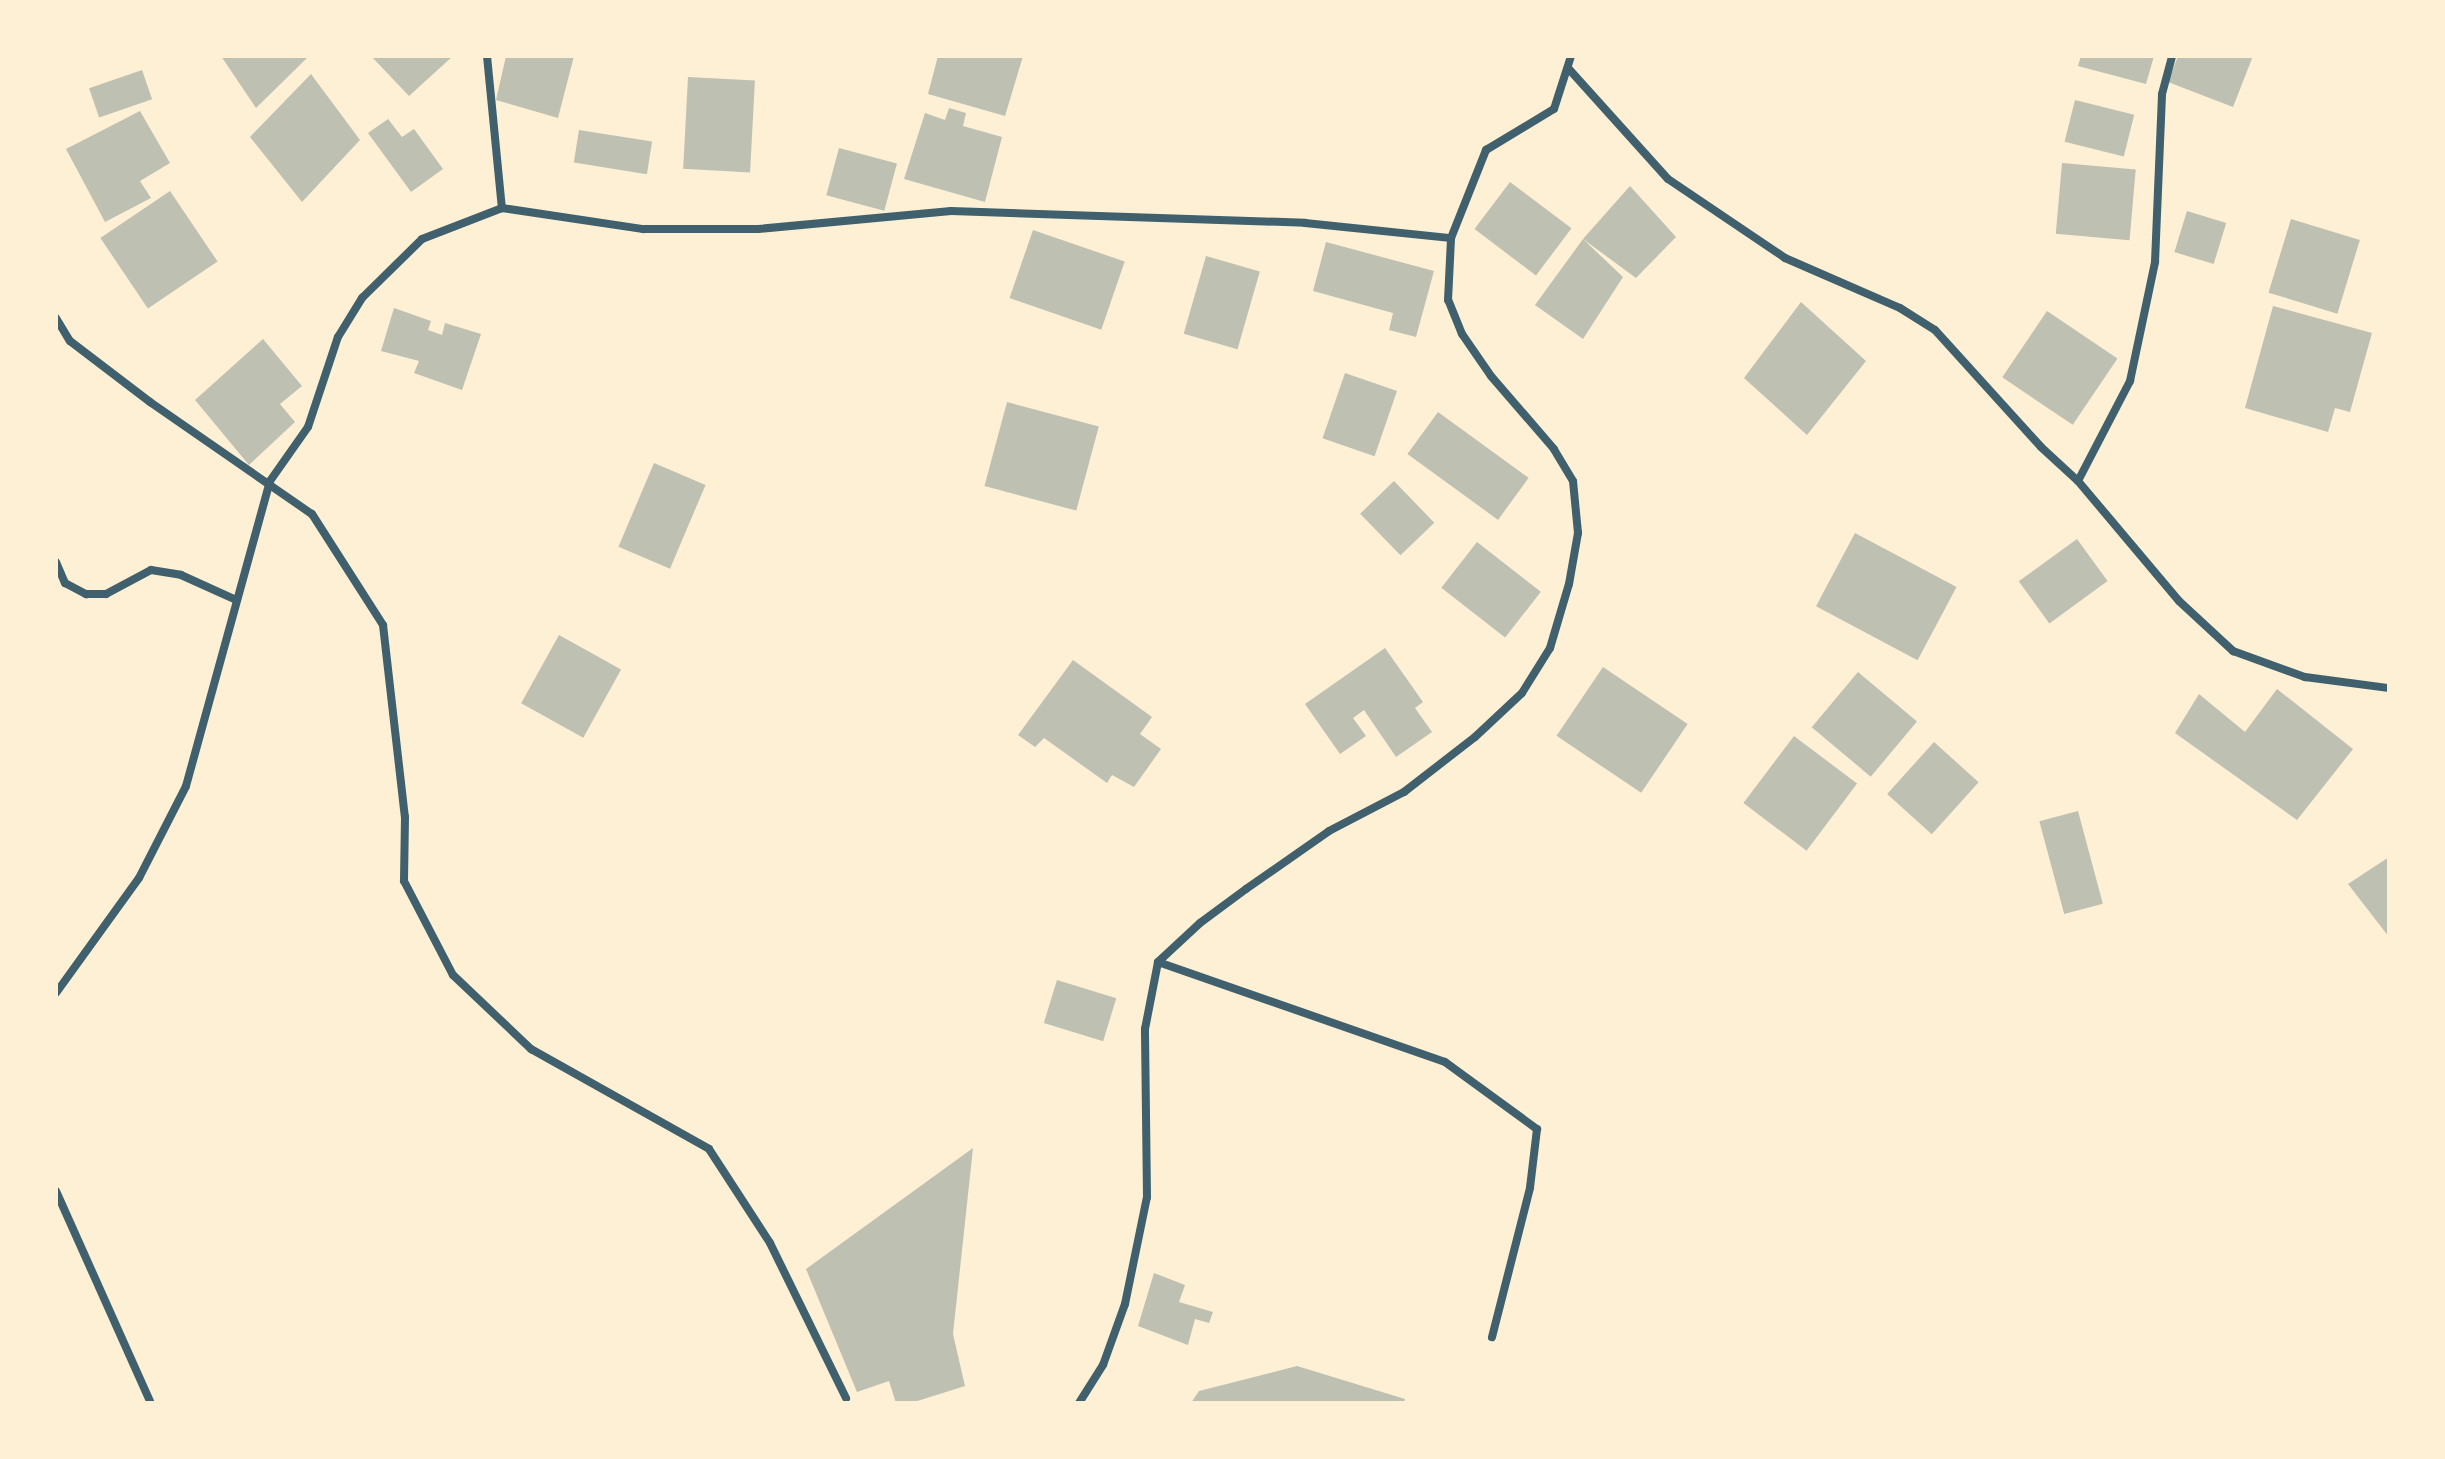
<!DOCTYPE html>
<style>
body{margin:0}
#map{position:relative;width:2445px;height:1459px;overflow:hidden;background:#fdf0d5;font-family:"Fira Sans Condensed",sans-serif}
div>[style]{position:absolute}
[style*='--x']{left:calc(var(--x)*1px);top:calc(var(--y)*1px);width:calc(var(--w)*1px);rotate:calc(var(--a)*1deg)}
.building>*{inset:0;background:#bec0b2;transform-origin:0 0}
.minor>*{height:8px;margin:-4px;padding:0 4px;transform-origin:4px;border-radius:4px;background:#3f606c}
span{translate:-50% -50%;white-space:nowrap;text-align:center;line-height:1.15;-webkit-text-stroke:8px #fdf0d5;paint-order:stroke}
.frame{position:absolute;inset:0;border:58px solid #fdf0d5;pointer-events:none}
</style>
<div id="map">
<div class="building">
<i style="clip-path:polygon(221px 56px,309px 56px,256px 108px)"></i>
<i style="clip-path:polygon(371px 56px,453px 56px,409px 96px)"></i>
<i style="clip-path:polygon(506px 56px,574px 56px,558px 118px,496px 100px)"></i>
<i style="clip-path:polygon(938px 56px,1023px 56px,1005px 116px,928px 94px)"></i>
<i style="clip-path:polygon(2081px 56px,2154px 56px,2146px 84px,2078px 66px)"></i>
<i style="clip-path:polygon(2178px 56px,2253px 56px,2233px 107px,2168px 82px)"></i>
<i style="left:142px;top:70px;width:31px;height:56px;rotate:71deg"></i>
<i style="clip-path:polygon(311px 74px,360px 140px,302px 202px,250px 137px)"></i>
<i style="left:688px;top:77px;width:67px;height:92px;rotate:3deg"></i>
<i style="left:2075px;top:100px;width:61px;height:43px;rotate:14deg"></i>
<i style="clip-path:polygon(949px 108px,966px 113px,963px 126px,1002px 137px,985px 202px,904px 179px,925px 113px,945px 120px)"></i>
<i style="clip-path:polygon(140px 111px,170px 163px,140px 181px,151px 198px,105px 222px,66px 149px)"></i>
<i style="clip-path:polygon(388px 119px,402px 137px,414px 129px,443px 169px,411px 192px,368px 133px)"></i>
<i style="left:579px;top:130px;width:74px;height:33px;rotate:9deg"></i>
<i style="left:839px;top:148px;width:60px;height:49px;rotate:15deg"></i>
<i style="left:2062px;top:163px;width:74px;height:71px;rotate:5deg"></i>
<i style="left:1510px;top:182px;width:77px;height:59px;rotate:37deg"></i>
<i style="clip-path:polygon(1630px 186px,1676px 237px,1636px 278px,1583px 239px)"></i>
<i style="left:170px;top:191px;width:85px;height:84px;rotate:56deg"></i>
<i style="left:2187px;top:211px;width:41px;height:43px;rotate:17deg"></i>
<i style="left:2291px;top:219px;width:72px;height:77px;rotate:17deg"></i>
<i style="left:1033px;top:230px;width:97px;height:72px;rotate:19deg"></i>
<i style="clip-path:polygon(1583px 239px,1623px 277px,1583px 339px,1535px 305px)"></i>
<i style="clip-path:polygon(1326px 242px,1434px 271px,1416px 337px,1389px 330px,1393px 313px,1313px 291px)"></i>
<i style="left:1206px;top:256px;width:56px;height:81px;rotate:16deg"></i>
<i style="clip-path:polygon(1801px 302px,1866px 361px,1807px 435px,1744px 378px)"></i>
<i style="clip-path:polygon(2273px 306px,2372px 333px,2350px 412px,2335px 408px,2328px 432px,2245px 408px)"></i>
<i style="clip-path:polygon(394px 308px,431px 321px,428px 330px,442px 335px,445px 323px,481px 334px,462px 390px,414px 373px,419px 361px,381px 351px)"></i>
<i style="left:2047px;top:311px;width:85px;height:80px;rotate:34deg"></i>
<i style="clip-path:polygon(263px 339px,302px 386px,280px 404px,295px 422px,249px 465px,195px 400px)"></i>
<i style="left:1345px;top:373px;width:55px;height:69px;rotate:19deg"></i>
<i style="left:1007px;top:402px;width:95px;height:87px;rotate:15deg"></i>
<i style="left:1438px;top:412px;width:112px;height:52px;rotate:36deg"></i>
<i style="left:654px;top:463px;width:56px;height:91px;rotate:23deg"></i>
<i style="left:1394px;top:481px;width:58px;height:47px;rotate:46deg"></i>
<i style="left:1855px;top:533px;width:115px;height:83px;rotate:28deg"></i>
<i style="left:2077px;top:539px;width:52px;height:72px;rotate:54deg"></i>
<i style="left:1477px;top:542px;width:81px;height:58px;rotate:38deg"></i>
<i style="left:559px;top:635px;width:71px;height:78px;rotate:29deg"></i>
<i style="clip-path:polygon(1385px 648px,1423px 702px,1415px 708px,1432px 732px,1396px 757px,1364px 710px,1353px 718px,1366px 736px,1340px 754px,1305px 704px)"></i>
<i style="clip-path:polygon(1073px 660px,1152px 717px,1140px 734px,1161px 749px,1134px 787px,1112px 775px,1107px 783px,1044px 738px,1035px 747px,1018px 735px)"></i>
<i style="left:1603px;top:667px;width:102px;height:83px;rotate:34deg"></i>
<i style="left:1858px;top:672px;width:77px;height:72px;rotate:40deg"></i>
<i style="clip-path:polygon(2277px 689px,2353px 749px,2297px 820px,2175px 733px,2199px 694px,2245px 732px)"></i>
<i style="left:1794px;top:736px;width:79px;height:84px;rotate:37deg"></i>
<i style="left:1934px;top:742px;width:60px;height:70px;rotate:42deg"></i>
<i style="left:2078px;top:811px;width:96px;height:40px;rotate:75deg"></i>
<i style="clip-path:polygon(2389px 857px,2389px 937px,2348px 884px)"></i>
<i style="left:1057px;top:980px;width:62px;height:45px;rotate:17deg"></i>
<i style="clip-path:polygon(973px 1148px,953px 1334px,965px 1386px,911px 1403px,896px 1403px,889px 1381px,857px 1392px,806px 1269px)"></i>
<i style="clip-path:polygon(1154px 1273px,1185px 1285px,1179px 1302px,1213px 1312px,1209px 1323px,1195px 1319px,1188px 1345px,1138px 1326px)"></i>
<i style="clip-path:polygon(1297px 1366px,1405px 1399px,1404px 1403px,1191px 1403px,1199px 1391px)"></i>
</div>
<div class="minor">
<i style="--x:487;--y:56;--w:153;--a:84.4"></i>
<i style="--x:1568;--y:68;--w:149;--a:48"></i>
<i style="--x:1668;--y:179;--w:141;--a:34"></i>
<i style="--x:1785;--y:258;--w:125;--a:23.5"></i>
<i style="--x:1900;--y:308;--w:41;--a:32.2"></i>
<i style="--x:1935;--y:330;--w:158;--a:47.8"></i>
<i style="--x:2041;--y:447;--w:50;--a:42.6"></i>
<i style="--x:2078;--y:481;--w:157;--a:49.9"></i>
<i style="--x:2179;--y:601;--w:74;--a:42.8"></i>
<i style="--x:2233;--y:651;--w:77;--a:19.9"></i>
<i style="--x:2305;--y:677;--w:85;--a:7.5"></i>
<i style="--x:56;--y:318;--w:27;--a:59"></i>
<i style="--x:70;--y:341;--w:101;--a:37.3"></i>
<i style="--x:150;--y:402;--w:197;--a:34.7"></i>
<i style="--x:312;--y:514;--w:132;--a:57.4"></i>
<i style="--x:383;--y:625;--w:193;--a:83.5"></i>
<i style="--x:405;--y:817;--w:64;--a:90.9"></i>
<i style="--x:404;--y:881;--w:106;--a:62.5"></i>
<i style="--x:453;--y:975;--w:108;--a:43.5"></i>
<i style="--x:531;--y:1049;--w:204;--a:29.3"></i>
<i style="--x:709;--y:1149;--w:112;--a:57"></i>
<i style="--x:770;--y:1243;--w:173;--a:63.9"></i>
<i style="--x:2078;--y:481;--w:113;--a:-62.5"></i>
<i style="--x:2130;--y:381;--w:122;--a:-78.1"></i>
<i style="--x:2155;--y:262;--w:168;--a:-87.6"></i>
<i style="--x:2162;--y:94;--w:39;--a:-75"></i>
<i style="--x:56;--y:562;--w:23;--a:67"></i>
<i style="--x:65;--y:583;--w:24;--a:28"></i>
<i style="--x:86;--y:594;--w:20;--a:0"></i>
<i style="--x:106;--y:594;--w:51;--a:-28.1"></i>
<i style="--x:151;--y:570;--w:30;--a:9"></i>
<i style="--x:181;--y:575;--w:58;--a:24.4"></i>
<i style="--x:1158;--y:962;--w:304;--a:19.2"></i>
<i style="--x:1445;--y:1062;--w:114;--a:36.1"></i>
<i style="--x:1537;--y:1129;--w:59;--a:96.8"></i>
<i style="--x:1530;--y:1188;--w:154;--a:104.3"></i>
<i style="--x:56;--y:993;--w:142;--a:-54.2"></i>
<i style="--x:139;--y:878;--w:103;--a:-62.9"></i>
<i style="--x:186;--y:786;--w:316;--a:-74.6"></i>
<i style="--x:270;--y:481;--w:66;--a:-54.9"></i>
<i style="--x:308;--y:427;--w:95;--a:-71.6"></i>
<i style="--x:338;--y:337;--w:46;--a:-58.4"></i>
<i style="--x:362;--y:298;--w:84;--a:-44.5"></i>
<i style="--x:422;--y:239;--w:86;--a:-21.2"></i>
<i style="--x:502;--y:208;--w:143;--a:8.5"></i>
<i style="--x:643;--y:229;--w:115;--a:0"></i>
<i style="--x:758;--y:229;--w:194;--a:-5.3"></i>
<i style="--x:951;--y:211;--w:354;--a:1.9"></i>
<i style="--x:1305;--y:223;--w:147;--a:5.9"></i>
<i style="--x:56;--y:1191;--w:232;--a:65.9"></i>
<i style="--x:1079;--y:1403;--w:45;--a:-57.7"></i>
<i style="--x:1103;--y:1365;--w:65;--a:-70.2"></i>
<i style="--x:1125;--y:1304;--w:109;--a:-78.4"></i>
<i style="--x:1147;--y:1197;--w:168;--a:-90.7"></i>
<i style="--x:1145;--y:1029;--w:68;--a:-79"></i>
<i style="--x:1158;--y:962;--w:57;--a:-42.9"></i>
<i style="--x:1200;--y:923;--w:57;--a:-36.5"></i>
<i style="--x:1246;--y:889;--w:101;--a:-34.9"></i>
<i style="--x:1329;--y:831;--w:85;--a:-27.5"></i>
<i style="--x:1404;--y:792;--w:90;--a:-37.8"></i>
<i style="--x:1475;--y:737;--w:64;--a:-43.1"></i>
<i style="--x:1522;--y:693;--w:53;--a:-58.1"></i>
<i style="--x:1550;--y:648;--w:67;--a:-73.5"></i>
<i style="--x:1569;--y:584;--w:52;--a:-80"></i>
<i style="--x:1578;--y:533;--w:52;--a:-95.5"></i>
<i style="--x:1573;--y:481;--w:37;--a:-121"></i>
<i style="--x:1554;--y:449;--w:96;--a:-130.8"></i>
<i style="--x:1491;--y:376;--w:51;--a:-124.6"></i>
<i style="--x:1462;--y:334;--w:37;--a:-112"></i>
<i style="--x:1448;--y:300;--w:62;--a:-87.2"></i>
<i style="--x:1451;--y:238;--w:95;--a:-68.3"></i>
<i style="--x:1486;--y:150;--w:79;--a:-31.1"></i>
<i style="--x:1554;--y:109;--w:56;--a:-72.2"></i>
</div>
<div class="frame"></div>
</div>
